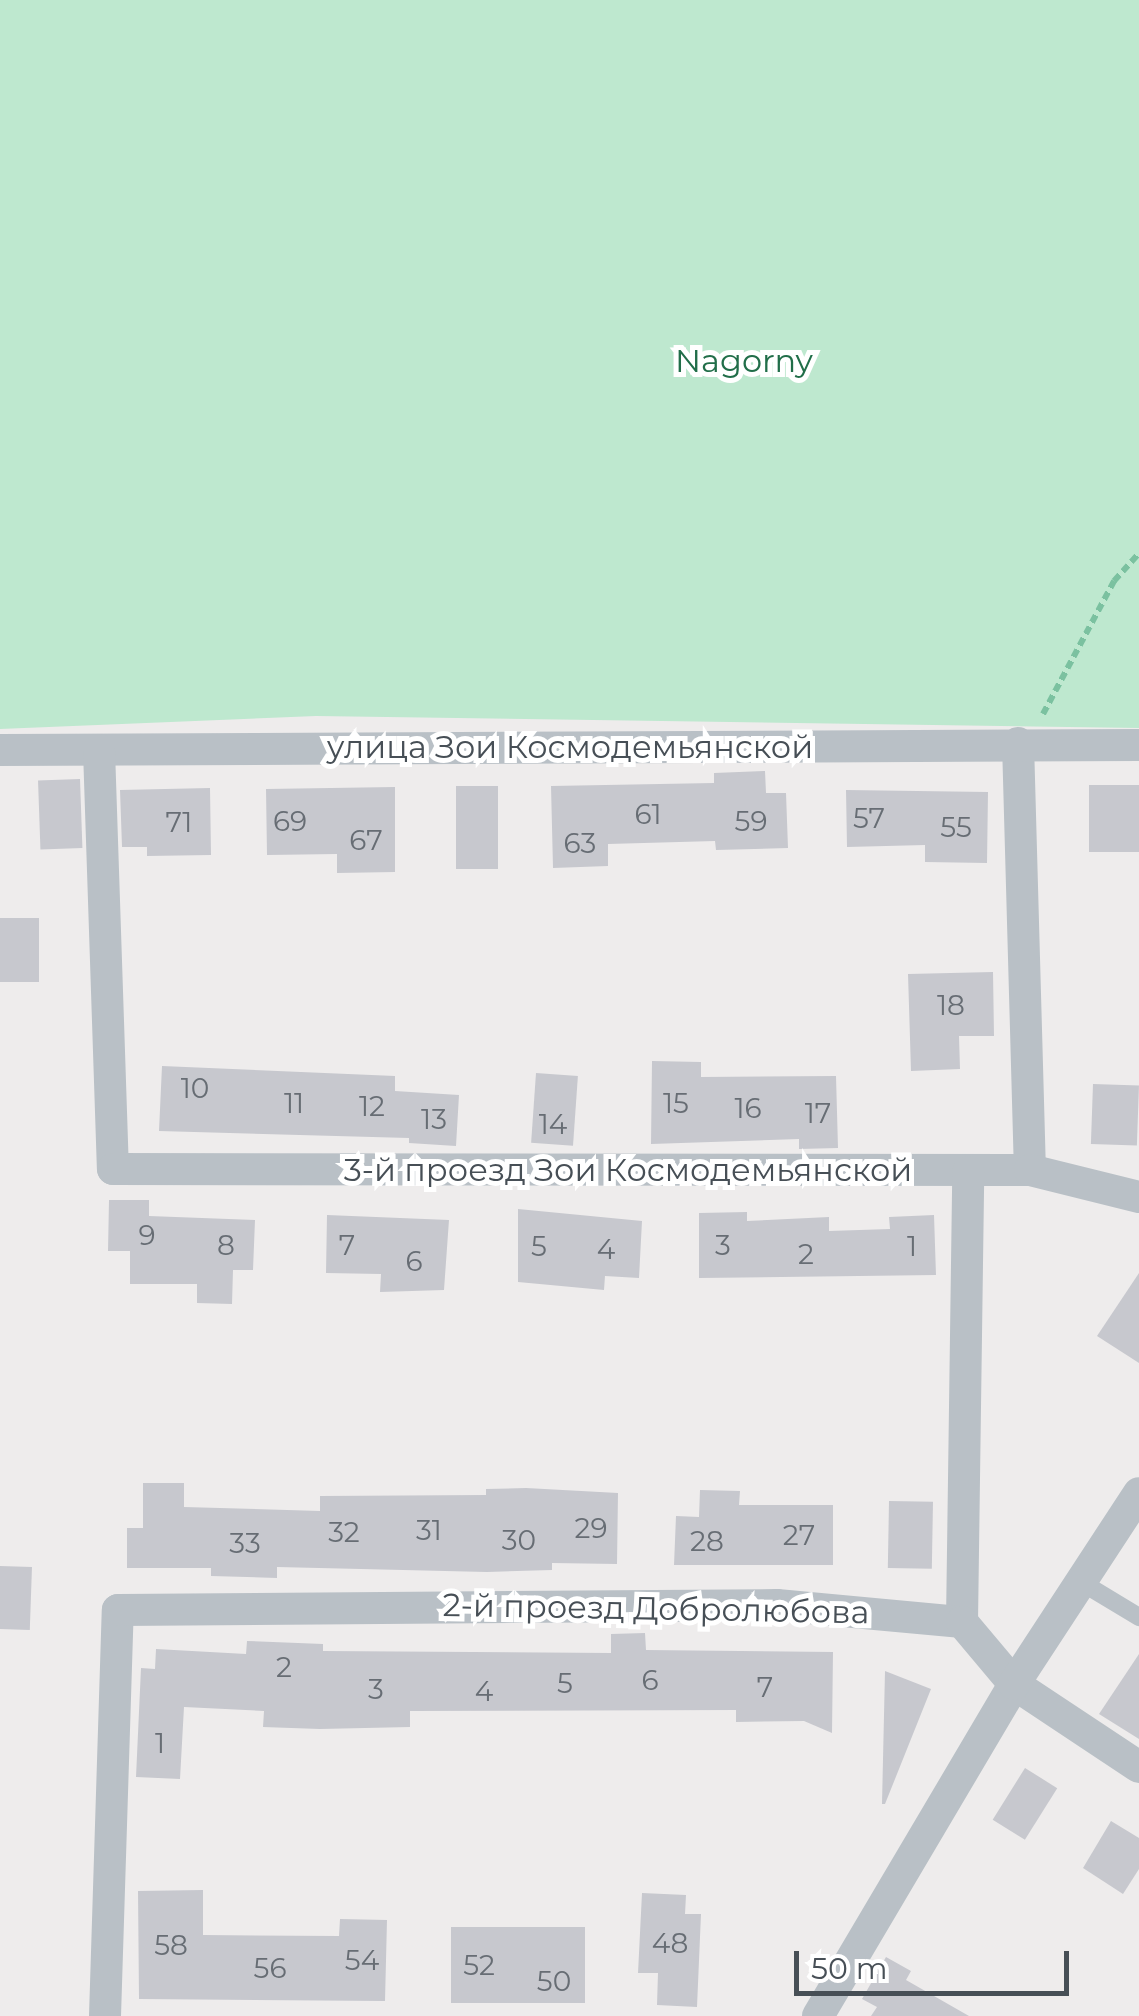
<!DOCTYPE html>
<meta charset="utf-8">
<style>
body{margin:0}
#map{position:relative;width:1139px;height:2016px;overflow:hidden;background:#eeecec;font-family:Montserrat,sans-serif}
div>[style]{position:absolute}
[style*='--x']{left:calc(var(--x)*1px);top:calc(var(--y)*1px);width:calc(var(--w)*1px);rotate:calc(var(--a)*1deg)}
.green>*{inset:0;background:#bee8cf}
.building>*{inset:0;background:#c7c8ce;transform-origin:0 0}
.path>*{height:6px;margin-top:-3px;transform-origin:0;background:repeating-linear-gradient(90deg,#7bc1a0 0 8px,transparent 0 13px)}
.service>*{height:18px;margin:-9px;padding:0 9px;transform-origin:9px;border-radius:9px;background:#b9c0c6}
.minor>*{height:32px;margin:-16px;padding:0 16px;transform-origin:16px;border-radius:16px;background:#b9c0c6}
span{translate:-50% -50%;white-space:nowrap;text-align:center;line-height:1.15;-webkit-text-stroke:10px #fff;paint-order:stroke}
.number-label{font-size:28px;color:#676d74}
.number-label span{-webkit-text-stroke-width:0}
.park-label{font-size:32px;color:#216e49}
.street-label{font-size:32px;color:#474f56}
.scale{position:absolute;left:794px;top:1951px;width:275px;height:45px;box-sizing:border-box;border:5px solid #474f56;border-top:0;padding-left:12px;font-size:30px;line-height:35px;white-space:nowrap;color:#474f56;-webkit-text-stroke:8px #fff;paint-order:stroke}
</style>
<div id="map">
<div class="green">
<i style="clip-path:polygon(0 0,1139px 0,1139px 728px,316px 716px,0 729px)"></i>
</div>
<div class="building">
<i style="clip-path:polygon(765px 771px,766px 793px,786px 793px,788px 848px,716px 850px,715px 841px,608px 844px,608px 866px,553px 868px,551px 786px,714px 783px,714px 773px)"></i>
<i style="left:80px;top:779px;width:69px;height:42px;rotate:88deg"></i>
<i style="left:1139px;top:785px;width:67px;height:50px;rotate:90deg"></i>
<i style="left:456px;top:786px;width:42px;height:83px"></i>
<i style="clip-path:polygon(395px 787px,395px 872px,337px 873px,337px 854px,267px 855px,266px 789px)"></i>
<i style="clip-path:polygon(210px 788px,211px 855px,147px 856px,147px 847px,122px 847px,120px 790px)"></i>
<i style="clip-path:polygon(846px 790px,988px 792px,987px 863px,925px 862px,925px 845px,847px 847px)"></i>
<i style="left:0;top:918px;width:39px;height:64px"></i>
<i style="clip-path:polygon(993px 972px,994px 1036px,959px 1036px,960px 1069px,911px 1071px,908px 974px)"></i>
<i style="clip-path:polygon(652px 1061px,701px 1062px,701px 1077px,836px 1076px,838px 1148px,799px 1149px,799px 1139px,651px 1144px)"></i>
<i style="clip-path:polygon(162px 1066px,395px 1076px,395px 1091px,459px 1095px,456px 1146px,409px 1143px,409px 1138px,159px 1131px)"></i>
<i style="left:536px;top:1073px;width:42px;height:70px;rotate:4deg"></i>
<i style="left:1093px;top:1084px;width:46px;height:60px;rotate:2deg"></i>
<i style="clip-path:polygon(109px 1200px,149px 1200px,149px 1216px,255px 1220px,253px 1270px,233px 1270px,232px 1304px,197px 1303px,197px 1284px,130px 1284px,130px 1251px,108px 1251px)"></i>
<i style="clip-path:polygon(518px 1209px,642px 1221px,639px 1278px,605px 1276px,604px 1290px,518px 1282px)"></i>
<i style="clip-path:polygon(747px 1212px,747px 1221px,829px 1217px,829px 1231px,890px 1229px,889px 1217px,934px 1215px,936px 1275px,699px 1278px,699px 1213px)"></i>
<i style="clip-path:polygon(327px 1215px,449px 1220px,444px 1290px,380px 1292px,381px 1274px,326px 1273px)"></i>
<i style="clip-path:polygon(1139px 1273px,1139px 1363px,1097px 1336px)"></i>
<i style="clip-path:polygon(143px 1483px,184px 1483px,184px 1507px,320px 1511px,320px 1496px,486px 1495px,486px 1489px,526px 1488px,618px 1493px,617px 1564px,552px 1563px,552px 1570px,487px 1572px,277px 1567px,277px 1578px,211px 1576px,211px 1568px,127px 1568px,127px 1528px,143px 1528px)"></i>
<i style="clip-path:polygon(700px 1490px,740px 1491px,739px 1505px,833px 1505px,833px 1565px,674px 1565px,676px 1516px,699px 1517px)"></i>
<i style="left:889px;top:1501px;width:44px;height:67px;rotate:1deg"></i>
<i style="left:0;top:1566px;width:32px;height:63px;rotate:2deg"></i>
<i style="clip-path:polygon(645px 1633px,646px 1650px,833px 1652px,832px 1733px,804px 1721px,736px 1722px,736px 1710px,410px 1711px,410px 1727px,320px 1729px,263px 1727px,264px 1711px,184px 1707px,180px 1779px,136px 1777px,141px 1668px,155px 1669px,156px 1649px,246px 1654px,247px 1641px,323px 1644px,323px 1651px,611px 1653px,611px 1634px)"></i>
<i style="clip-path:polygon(1139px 1654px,1139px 1739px,1099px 1714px)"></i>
<i style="clip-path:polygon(885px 1671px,931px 1689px,885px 1804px,882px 1804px)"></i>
<i style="left:1025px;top:1768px;width:38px;height:61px;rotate:32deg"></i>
<i style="clip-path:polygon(1111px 1821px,1139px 1838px,1139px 1869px,1123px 1894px,1083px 1868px)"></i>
<i style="clip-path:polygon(203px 1890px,203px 1935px,339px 1936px,340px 1919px,387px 1920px,385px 2001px,139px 1999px,138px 1891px)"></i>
<i style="clip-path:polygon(642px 1893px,686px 1895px,685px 1914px,701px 1914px,697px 2007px,657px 2005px,658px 1973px,638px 1973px)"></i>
<i style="left:451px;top:1927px;width:134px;height:76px"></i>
<i style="clip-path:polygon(886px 1957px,911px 1971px,906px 1980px,969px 2016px,871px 2016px,877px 2007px,862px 1999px)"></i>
</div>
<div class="path">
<i style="--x:1043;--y:714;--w:151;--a:-61.9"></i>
<i style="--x:1114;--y:581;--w:38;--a:-48"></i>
</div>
<div class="service">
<i style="--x:1081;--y:1582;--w:68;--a:31.1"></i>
</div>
<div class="minor">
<i style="--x:1018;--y:743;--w:427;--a:88.4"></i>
<i style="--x:0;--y:750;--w:1139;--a:-0.25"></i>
<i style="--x:99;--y:750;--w:419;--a:88.1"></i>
<i style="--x:113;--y:1169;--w:917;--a:0.06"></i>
<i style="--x:1030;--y:1170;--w:112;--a:13.9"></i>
<i style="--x:962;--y:1622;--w:450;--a:-89.2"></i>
<i style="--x:105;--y:2016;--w:406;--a:-88.2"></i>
<i style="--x:118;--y:1610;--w:659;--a:-0.43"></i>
<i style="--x:777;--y:1605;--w:186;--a:5.3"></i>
<i style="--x:962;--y:1622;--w:81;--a:50"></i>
<i style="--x:1014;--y:1684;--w:150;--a:33.6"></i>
<i style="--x:818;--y:2016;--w:386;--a:-59.4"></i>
<i style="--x:1014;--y:1684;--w:228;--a:-56.8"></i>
</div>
<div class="number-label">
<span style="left:648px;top:814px">61</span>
<span style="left:869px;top:818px">57</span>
<span style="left:290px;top:821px">69</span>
<span style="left:751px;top:821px">59</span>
<span style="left:179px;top:822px">71</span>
<span style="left:956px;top:827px">55</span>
<span style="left:366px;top:840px">67</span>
<span style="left:580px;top:843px">63</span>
<span style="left:951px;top:1005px">18</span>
<span style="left:195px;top:1088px">10</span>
<span style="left:294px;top:1103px">11</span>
<span style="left:676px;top:1103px">15</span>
<span style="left:372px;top:1106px">12</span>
<span style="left:748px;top:1108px">16</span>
<span style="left:818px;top:1113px">17</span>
<span style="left:434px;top:1119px">13</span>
<span style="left:553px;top:1124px">14</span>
<span style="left:147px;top:1235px">9</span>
<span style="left:226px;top:1245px">8</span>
<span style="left:347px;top:1245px">7</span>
<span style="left:723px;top:1245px">3</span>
<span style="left:539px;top:1246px">5</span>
<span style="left:912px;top:1246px">1</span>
<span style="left:606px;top:1249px">4</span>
<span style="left:806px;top:1254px">2</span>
<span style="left:414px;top:1261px">6</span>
<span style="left:591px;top:1528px">29</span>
<span style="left:429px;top:1530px">31</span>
<span style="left:344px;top:1532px">32</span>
<span style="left:799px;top:1535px">27</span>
<span style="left:519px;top:1540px">30</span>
<span style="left:707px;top:1541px">28</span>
<span style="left:245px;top:1543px">33</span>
<span style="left:284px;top:1667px">2</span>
<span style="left:650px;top:1680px">6</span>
<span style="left:565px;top:1683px">5</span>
<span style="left:765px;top:1687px">7</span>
<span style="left:376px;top:1689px">3</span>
<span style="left:484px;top:1691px">4</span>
<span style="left:160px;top:1743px">1</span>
<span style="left:670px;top:1943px">48</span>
<span style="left:171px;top:1945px">58</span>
<span style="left:362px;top:1960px">54</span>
<span style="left:479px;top:1965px">52</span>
<span style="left:270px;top:1968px">56</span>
<span style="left:554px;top:1981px">50</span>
</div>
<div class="park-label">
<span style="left:744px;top:361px">Nagorny</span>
</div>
<div class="street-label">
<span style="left:570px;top:747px">улица Зои Космодемьянской</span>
<span style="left:628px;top:1170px">3-й проезд Зои Космодемьянской</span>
<span style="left:656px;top:1609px;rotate:1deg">2-й проезд Добролюбова</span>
</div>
<div class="scale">50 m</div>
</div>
